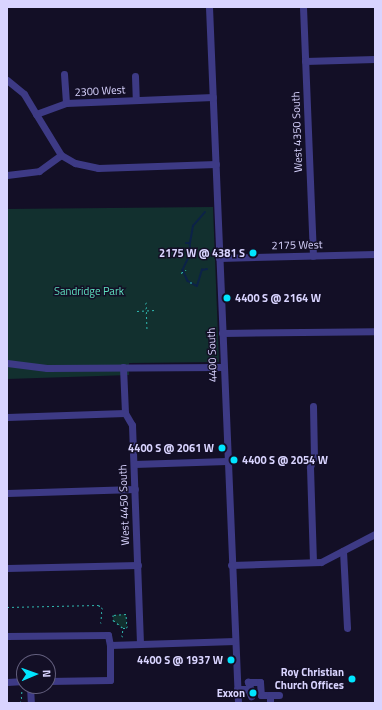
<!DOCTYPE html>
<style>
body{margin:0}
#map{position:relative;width:382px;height:710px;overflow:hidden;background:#130f26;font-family:"Titillium Web",sans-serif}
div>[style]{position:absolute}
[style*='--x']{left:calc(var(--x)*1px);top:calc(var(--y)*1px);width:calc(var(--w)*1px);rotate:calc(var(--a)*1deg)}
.green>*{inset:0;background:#12302f}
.stream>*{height:1.5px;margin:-0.75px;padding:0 0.75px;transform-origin:0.75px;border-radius:0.75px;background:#0c2248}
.path>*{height:1px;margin-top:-0.5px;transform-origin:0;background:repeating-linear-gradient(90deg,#2fb8b0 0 2px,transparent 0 5px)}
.minor>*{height:7px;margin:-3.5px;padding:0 3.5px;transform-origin:3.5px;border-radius:3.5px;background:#3d3a85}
.dots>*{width:11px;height:11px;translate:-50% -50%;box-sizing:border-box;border:2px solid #130f26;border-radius:50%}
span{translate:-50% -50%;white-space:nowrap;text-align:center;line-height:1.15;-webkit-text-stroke:3px #130f26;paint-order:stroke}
.street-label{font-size:11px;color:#d9d4ff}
.poi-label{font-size:11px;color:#d9d4ff;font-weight:700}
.right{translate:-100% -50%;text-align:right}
.left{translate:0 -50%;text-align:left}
.park-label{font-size:11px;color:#5fe0c0}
.frame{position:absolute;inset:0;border:8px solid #d9d4ff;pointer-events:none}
.north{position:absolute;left:16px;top:654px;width:40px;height:40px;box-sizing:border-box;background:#130f26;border:1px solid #625e7d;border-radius:50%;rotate:88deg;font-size:11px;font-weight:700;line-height:16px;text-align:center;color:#d9d4ff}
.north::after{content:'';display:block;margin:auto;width:14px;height:18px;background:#00e5ff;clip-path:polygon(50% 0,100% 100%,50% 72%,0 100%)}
</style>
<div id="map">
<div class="green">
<i style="clip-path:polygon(213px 207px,219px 362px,129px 363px,129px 375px,7px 379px,7px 209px)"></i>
<i style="clip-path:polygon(126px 614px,127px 628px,122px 628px,113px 620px,113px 615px)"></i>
</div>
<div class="stream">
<i style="--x:186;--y:243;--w:4;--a:0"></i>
<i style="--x:190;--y:243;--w:10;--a:84"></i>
<i style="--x:191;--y:253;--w:19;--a:115"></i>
<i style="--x:183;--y:270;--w:12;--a:66"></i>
<i style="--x:188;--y:281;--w:10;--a:29"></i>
<i style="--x:197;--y:286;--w:17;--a:-73"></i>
<i style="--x:202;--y:270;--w:5;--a:-11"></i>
<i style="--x:190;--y:243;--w:17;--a:-80"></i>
<i style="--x:193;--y:226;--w:18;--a:-49"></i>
</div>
<div class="path">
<i style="--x:181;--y:273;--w:6;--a:-31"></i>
<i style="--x:191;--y:284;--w:4;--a:-90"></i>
<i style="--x:146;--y:302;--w:29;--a:88"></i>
<i style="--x:137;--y:311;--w:18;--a:-3"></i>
<i style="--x:7;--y:607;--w:91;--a:-1.3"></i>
<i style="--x:98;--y:605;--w:4;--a:27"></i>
<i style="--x:102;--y:607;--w:16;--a:94"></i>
<i style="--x:122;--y:637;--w:9;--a:-84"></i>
<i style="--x:123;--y:628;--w:4;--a:0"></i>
<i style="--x:127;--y:628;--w:14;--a:-94"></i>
<i style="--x:126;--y:614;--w:13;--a:176"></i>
<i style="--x:113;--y:615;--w:5;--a:90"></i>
<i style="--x:113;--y:620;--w:13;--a:39"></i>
<i style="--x:21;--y:703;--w:15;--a:-86"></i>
</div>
<div class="minor">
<i style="--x:209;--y:7;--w:697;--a:87.61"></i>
<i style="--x:303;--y:7;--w:249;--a:87.7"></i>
<i style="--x:305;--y:61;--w:70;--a:-1.6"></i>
<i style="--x:64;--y:74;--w:29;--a:86"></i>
<i style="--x:135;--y:76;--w:24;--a:88"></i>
<i style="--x:7;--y:80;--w:22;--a:39"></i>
<i style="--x:24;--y:94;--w:23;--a:59"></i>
<i style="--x:36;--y:114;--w:32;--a:-20"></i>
<i style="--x:66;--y:103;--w:147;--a:-2.3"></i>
<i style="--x:36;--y:114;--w:48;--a:58.6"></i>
<i style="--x:7;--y:175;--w:32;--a:-7"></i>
<i style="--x:39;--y:171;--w:27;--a:-36"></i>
<i style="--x:61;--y:155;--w:16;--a:30"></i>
<i style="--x:75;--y:163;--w:24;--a:12"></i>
<i style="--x:98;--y:168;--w:118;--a:-1.9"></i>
<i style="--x:219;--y:258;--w:156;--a:-1.5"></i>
<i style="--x:222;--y:333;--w:153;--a:-0.7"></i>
<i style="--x:7;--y:363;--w:40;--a:7.1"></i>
<i style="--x:47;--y:368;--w:176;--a:-0.3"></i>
<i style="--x:123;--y:367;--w:46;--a:87.5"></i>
<i style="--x:125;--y:413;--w:14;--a:60"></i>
<i style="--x:132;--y:425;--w:219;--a:87.9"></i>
<i style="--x:313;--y:406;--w:50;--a:88.9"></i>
<i style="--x:314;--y:456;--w:12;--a:110"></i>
<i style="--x:310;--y:467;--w:95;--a:88.2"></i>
<i style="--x:7;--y:417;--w:118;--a:-1.9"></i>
<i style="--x:134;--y:464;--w:93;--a:-1.8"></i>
<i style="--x:7;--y:493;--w:128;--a:-1.8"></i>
<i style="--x:343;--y:551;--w:77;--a:87"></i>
<i style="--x:231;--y:565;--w:90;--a:-1.9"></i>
<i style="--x:321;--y:562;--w:61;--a:-27.4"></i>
<i style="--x:7;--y:568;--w:131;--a:-1.3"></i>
<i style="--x:7;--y:636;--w:101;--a:-0.6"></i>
<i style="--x:108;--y:635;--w:10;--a:79"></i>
<i style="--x:110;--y:645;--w:125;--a:-1.8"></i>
<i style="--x:48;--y:681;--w:62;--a:-0.9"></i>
<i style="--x:110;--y:680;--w:35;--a:-90"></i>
<i style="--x:7;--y:682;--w:17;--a:-3"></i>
<i style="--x:30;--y:686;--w:17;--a:87"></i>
<i style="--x:237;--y:689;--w:11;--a:0"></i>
<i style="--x:248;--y:689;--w:8;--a:67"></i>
<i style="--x:251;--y:690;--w:9;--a:-111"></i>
<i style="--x:248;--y:682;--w:12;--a:0"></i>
<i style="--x:260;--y:682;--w:13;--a:86"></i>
<i style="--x:261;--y:695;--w:9;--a:0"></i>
<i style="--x:270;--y:703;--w:8;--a:-90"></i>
<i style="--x:270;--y:695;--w:9;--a:0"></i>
</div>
<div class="dots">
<i style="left:253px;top:253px;background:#00e5ff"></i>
<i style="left:227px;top:298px;background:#00e5ff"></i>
<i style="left:222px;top:448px;background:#00e5ff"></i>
<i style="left:234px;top:460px;background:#00e5ff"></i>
<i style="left:231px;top:660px;background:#00e5ff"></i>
<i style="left:352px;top:679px;background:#00e5ff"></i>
<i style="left:253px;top:693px;background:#00e5ff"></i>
</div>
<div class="street-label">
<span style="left:100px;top:91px;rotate:-3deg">2300 West</span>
<span style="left:297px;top:132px;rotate:-92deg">West 4350 South</span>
<span style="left:297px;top:245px;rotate:-1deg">2175 West</span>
<span style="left:212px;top:355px;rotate:-92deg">4400 South</span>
<span style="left:124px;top:505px;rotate:-92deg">West 4450 South</span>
</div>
<div class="poi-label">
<span class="right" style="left:245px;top:253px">2175 W @ 4381 S</span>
<span class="left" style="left:235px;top:298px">4400 S @ 2164 W</span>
<span class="right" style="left:214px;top:448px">4400 S @ 2061 W</span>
<span class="left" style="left:242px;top:460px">4400 S @ 2054 W</span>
<span class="right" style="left:223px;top:660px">4400 S @ 1937 W</span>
<span class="right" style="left:344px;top:679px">Roy Christian<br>Church Offices</span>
<span class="right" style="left:245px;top:693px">Exxon</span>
</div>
<div class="park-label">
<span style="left:89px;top:291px">Sandridge Park</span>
</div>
<div class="frame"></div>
<div class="north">N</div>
</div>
